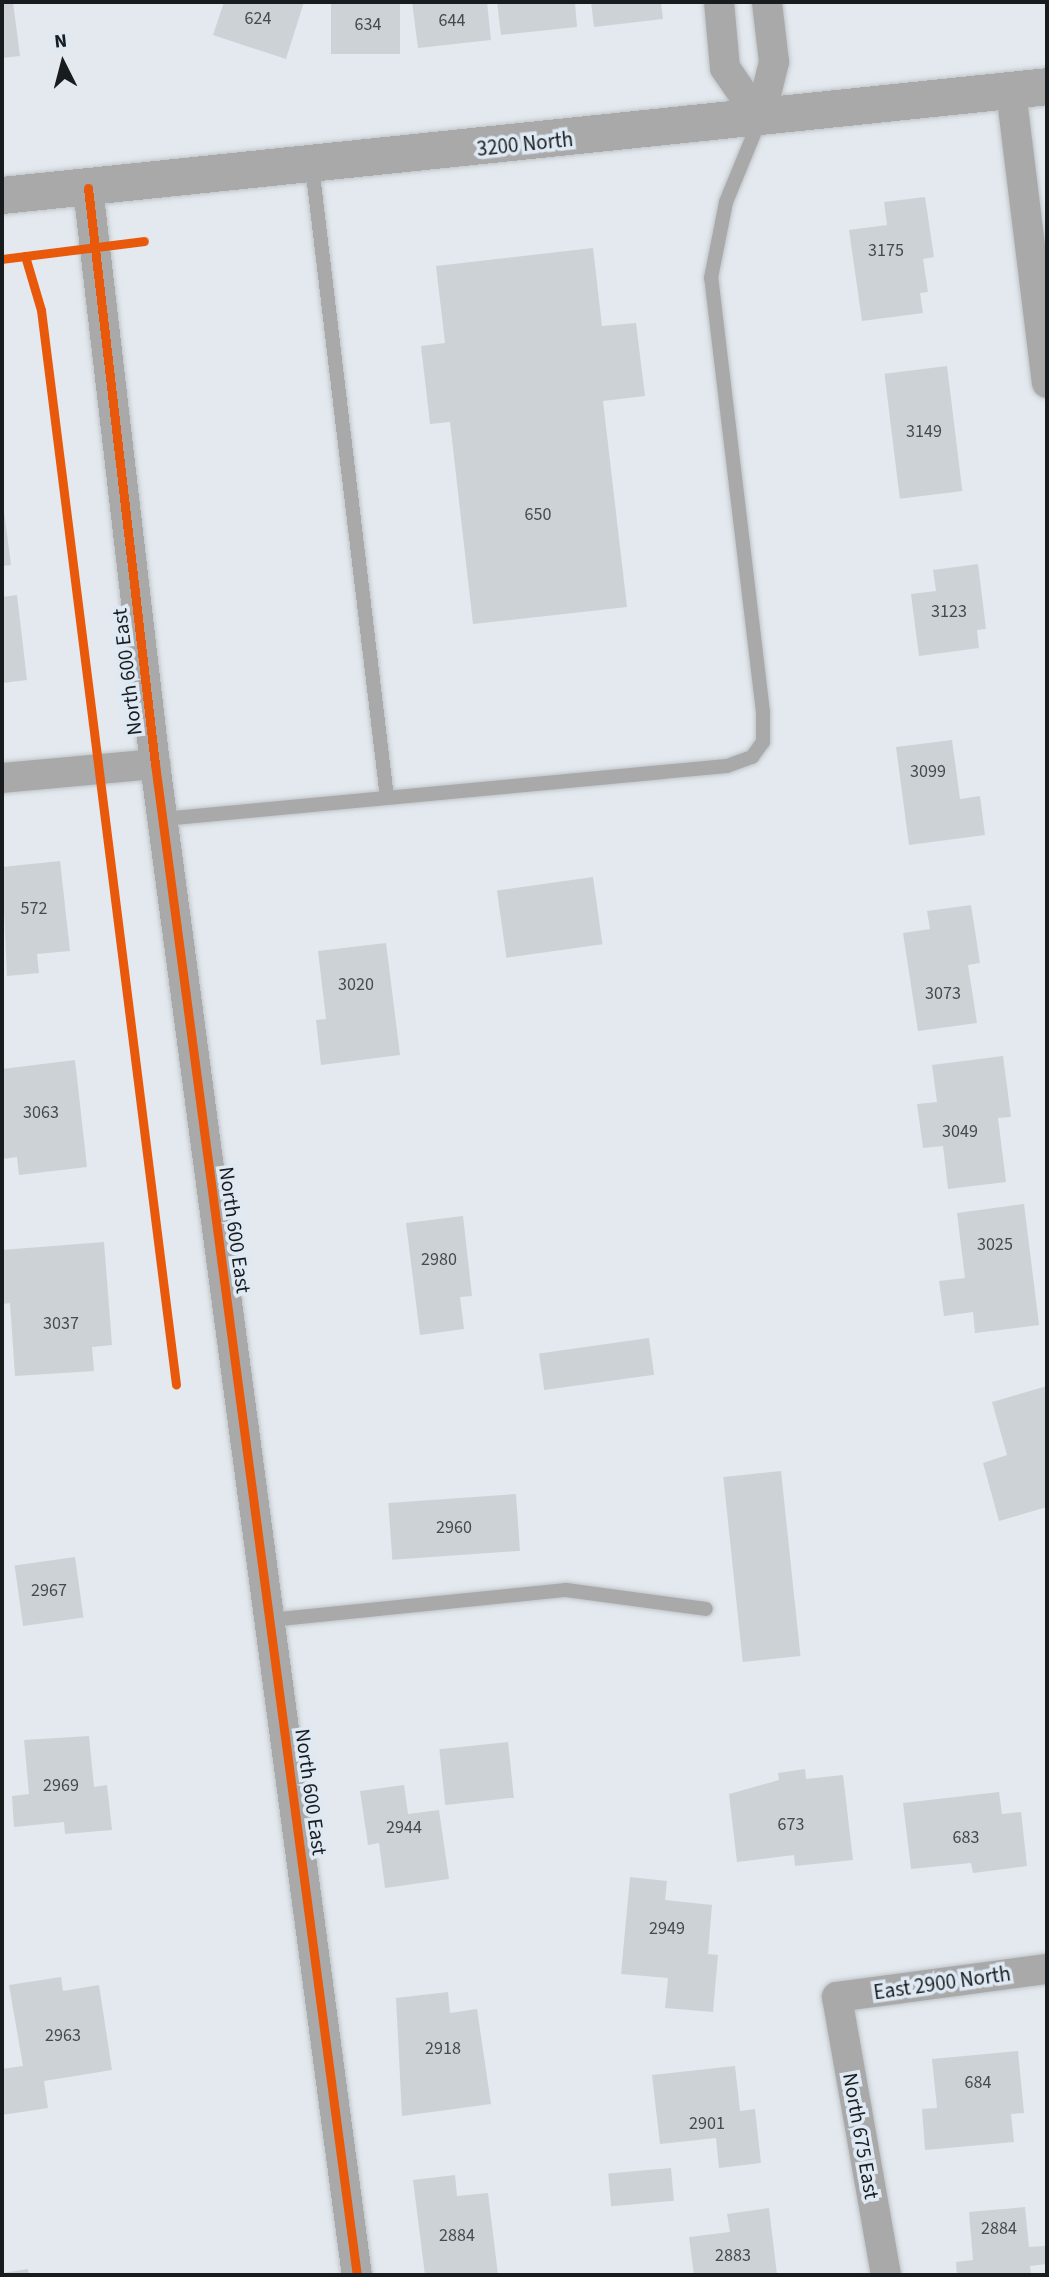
<!DOCTYPE html>
<style>
body{margin:0}
#map{position:relative;width:1049px;height:2277px;overflow:hidden;background:#e3e9ee;font-family:"Source Sans 3",sans-serif}
div>[style]{position:absolute}
[style*='--x']{left:calc(var(--x)*1px);top:calc(var(--y)*1px);width:calc(var(--w)*1px);rotate:calc(var(--a)*1deg)}
.building>*{inset:0;background:#cdd2d6;transform-origin:0 0}
.roads{filter:drop-shadow(0 0 2px #bfc4c8) drop-shadow(0 0 2px #bfc4c8)}
.service>*{height:14px;margin:-7px;padding:0 7px;transform-origin:7px;border-radius:7px;background:#a9a9aa}
.minor>*{height:30px;margin:-15px;padding:0 15px;transform-origin:15px;border-radius:15px;background:#a9a9aa}
.tertiary>*{height:37px;margin:-18.5px;padding:0 18.5px;transform-origin:18.5px;border-radius:18.5px;background:#a9a9aa}
.cycleway>*{height:9px;margin:-4.5px;padding:0 4.5px;transform-origin:4.5px;border-radius:4.5px;background:#e8590c}
span{translate:-50% -50%;white-space:nowrap;text-align:center;line-height:1.15;-webkit-text-stroke:7px #dee9f3;paint-order:stroke}
.number-label{font-size:18px;color:#464a4e}
.number-label span{-webkit-text-stroke-width:0}
.street-label{font-size:21px;color:#181c1f}
.frame{position:absolute;inset:0;border:4px solid #181c1f;pointer-events:none}
.north{position:absolute;left:28px;top:28px;width:70px;height:70px;-webkit-text-stroke:5px #dee9f3;paint-order:stroke;rotate:354deg;font-size:19px;font-weight:700;line-height:28px;text-align:center;color:#181c1f}
.north::after{content:'';display:block;margin:auto;width:24px;height:32px;background:#181c1f;clip-path:polygon(50% 0,100% 100%,50% 72%,0 100%)}
</style>
<div id="map">
<div class="building">
<i style="clip-path:polygon(2px 2px,13px 2px,20px 56px,2px 58px)"></i>
<i style="clip-path:polygon(224px 2px,304px 2px,286px 59px,213px 35px)"></i>
<i style="left:331px;top:2px;width:69px;height:52px"></i>
<i style="clip-path:polygon(412px 2px,487px 2px,491px 40px,418px 48px)"></i>
<i style="clip-path:polygon(497px 2px,575px 2px,577px 27px,501px 35px)"></i>
<i style="clip-path:polygon(591px 2px,661px 2px,663px 19px,594px 27px)"></i>
<i style="clip-path:polygon(925px 197px,934px 257px,923px 259px,928px 292px,920px 293px,923px 313px,862px 321px,849px 230px,887px 225px,884px 202px)"></i>
<i style="clip-path:polygon(593px 248px,602px 326px,636px 323px,645px 396px,603px 401px,627px 607px,473px 624px,450px 422px,430px 424px,421px 346px,445px 343px,436px 266px)"></i>
<i style="left:947px;top:366px;width:126px;height:63px;rotate:83deg"></i>
<i style="clip-path:polygon(2px 496px,11px 565px,2px 566px)"></i>
<i style="clip-path:polygon(978px 564px,986px 629px,977px 630px,979px 648px,919px 656px,911px 594px,936px 591px,933px 570px)"></i>
<i style="clip-path:polygon(17px 595px,27px 680px,2px 683px,2px 597px)"></i>
<i style="clip-path:polygon(952px 740px,960px 799px,980px 796px,985px 835px,909px 845px,896px 747px)"></i>
<i style="clip-path:polygon(60px 861px,70px 951px,37px 954px,39px 973px,7px 976px,2px 867px)"></i>
<i style="left:593px;top:877px;width:68px;height:97px;rotate:82deg"></i>
<i style="clip-path:polygon(971px 905px,980px 963px,968px 965px,977px 1023px,918px 1031px,903px 933px,930px 929px,927px 911px)"></i>
<i style="clip-path:polygon(386px 943px,400px 1055px,321px 1065px,316px 1020px,326px 1019px,318px 951px)"></i>
<i style="clip-path:polygon(1003px 1056px,1011px 1117px,998px 1118px,1006px 1182px,948px 1189px,943px 1146px,923px 1148px,917px 1104px,937px 1102px,932px 1065px)"></i>
<i style="clip-path:polygon(75px 1060px,87px 1167px,19px 1175px,17px 1157px,2px 1159px,2px 1069px)"></i>
<i style="clip-path:polygon(1024px 1204px,1039px 1325px,975px 1333px,973px 1312px,944px 1316px,939px 1281px,965px 1278px,957px 1213px)"></i>
<i style="clip-path:polygon(463px 1216px,472px 1296px,460px 1297px,464px 1329px,420px 1335px,406px 1223px)"></i>
<i style="clip-path:polygon(104px 1242px,112px 1345px,92px 1347px,94px 1371px,15px 1376px,10px 1303px,2px 1304px,2px 1250px)"></i>
<i style="left:649px;top:1338px;width:37px;height:111px;rotate:82deg"></i>
<i style="clip-path:polygon(1047px 1386px,1047px 1507px,999px 1521px,983px 1463px,1007px 1455px,992px 1402px)"></i>
<i style="left:781px;top:1471px;width:186px;height:58px;rotate:84deg"></i>
<i style="left:516px;top:1494px;width:57px;height:128px;rotate:86deg"></i>
<i style="left:75px;top:1557px;width:61px;height:61px;rotate:82deg"></i>
<i style="clip-path:polygon(89px 1736px,94px 1787px,107px 1785px,112px 1830px,65px 1834px,64px 1822px,14px 1827px,12px 1796px,29px 1794px,24px 1740px)"></i>
<i style="left:508px;top:1742px;width:56px;height:69px;rotate:84deg"></i>
<i style="clip-path:polygon(805px 1769px,806px 1779px,843px 1775px,853px 1860px,795px 1866px,794px 1855px,737px 1862px,729px 1794px,779px 1780px,778px 1773px)"></i>
<i style="clip-path:polygon(404px 1785px,408px 1814px,439px 1810px,449px 1879px,385px 1888px,379px 1843px,368px 1845px,360px 1791px)"></i>
<i style="clip-path:polygon(999px 1792px,1002px 1814px,1021px 1812px,1027px 1866px,973px 1873px,971px 1863px,911px 1869px,903px 1803px)"></i>
<i style="clip-path:polygon(630px 1877px,667px 1881px,665px 1900px,712px 1905px,708px 1954px,718px 1955px,713px 2012px,665px 2008px,668px 1978px,621px 1974px)"></i>
<i style="clip-path:polygon(61px 1977px,63px 1991px,99px 1985px,112px 2070px,44px 2081px,48px 2108px,2px 2115px,2px 2069px,23px 2066px,9px 1985px)"></i>
<i style="clip-path:polygon(448px 1992px,450px 2013px,477px 2009px,491px 2104px,402px 2116px,396px 1998px)"></i>
<i style="clip-path:polygon(1018px 2051px,1024px 2113px,1011px 2114px,1014px 2142px,925px 2150px,922px 2109px,937px 2108px,932px 2059px)"></i>
<i style="clip-path:polygon(735px 2066px,740px 2111px,755px 2109px,761px 2163px,719px 2168px,716px 2138px,660px 2144px,652px 2075px)"></i>
<i style="left:671px;top:2168px;width:33px;height:63px;rotate:85deg"></i>
<i style="clip-path:polygon(455px 2175px,457px 2196px,488px 2193px,498px 2275px,425px 2275px,413px 2180px)"></i>
<i style="clip-path:polygon(1025px 2207px,1029px 2247px,1045px 2246px,1046px 2264px,1030px 2266px,1031px 2275px,957px 2275px,956px 2262px,973px 2260px,969px 2212px)"></i>
<i style="clip-path:polygon(769px 2208px,777px 2275px,694px 2275px,689px 2237px,730px 2232px,727px 2214px)"></i>
<i style="clip-path:polygon(28px 2269px,29px 2275px,2px 2275px,2px 2273px)"></i>
</div>
<div class="roads">
<div class="service">
<i style="--x:312;--y:166;--w:636;--a:83.23"></i>
<i style="--x:163;--y:819;--w:566;--a:-5.37"></i>
<i style="--x:727;--y:766;--w:27;--a:-20"></i>
<i style="--x:752;--y:757;--w:19;--a:-54"></i>
<i style="--x:763;--y:742;--w:30;--a:-90"></i>
<i style="--x:763;--y:712;--w:437;--a:-96.8"></i>
<i style="--x:711;--y:278;--w:77;--a:-78.8"></i>
<i style="--x:726;--y:202;--w:90;--a:-67.7"></i>
<i style="--x:270;--y:1620;--w:298;--a:-5.8"></i>
<i style="--x:566;--y:1590;--w:141;--a:7.7"></i>
</div>
<div class="minor">
<i style="--x:719;--y:2;--w:66;--a:84.8"></i>
<i style="--x:725;--y:68;--w:62;--a:55.5"></i>
<i style="--x:1011;--y:91;--w:294;--a:83"></i>
<i style="--x:760;--y:119;--w:59;--a:-76.2"></i>
<i style="--x:774;--y:62;--w:60;--a:-96.7"></i>
<i style="--x:88;--y:188;--w:580;--a:83.37"></i>
<i style="--x:155;--y:764;--w:1524;--a:82.39"></i>
<i style="--x:2;--y:778;--w:154;--a:-5.2"></i>
<i style="--x:886;--y:2275;--w:282;--a:-100"></i>
<i style="--x:837;--y:1997;--w:212;--a:-7.6"></i>
</div>
<div class="tertiary">
<i style="--x:2;--y:195;--w:1051;--a:-5.95"></i>
</div>
</div>
<div class="cycleway">
<i style="--x:88;--y:188;--w:580;--a:83.37"></i>
<i style="--x:155;--y:764;--w:1524;--a:82.39"></i>
<i style="--x:25;--y:256;--w:56;--a:73.5"></i>
<i style="--x:41;--y:310;--w:1083;--a:82.84"></i>
<i style="--x:2;--y:259;--w:143;--a:-7.2"></i>
</div>
<div class="number-label">
<span style="left:258px;top:19px">624</span>
<span style="left:452px;top:21px">644</span>
<span style="left:368px;top:25px">634</span>
<span style="left:886px;top:251px">3175</span>
<span style="left:924px;top:432px">3149</span>
<span style="left:538px;top:515px">650</span>
<span style="left:949px;top:612px">3123</span>
<span style="left:928px;top:772px">3099</span>
<span style="left:34px;top:909px">572</span>
<span style="left:356px;top:985px">3020</span>
<span style="left:943px;top:994px">3073</span>
<span style="left:41px;top:1113px">3063</span>
<span style="left:960px;top:1132px">3049</span>
<span style="left:995px;top:1245px">3025</span>
<span style="left:439px;top:1260px">2980</span>
<span style="left:61px;top:1324px">3037</span>
<span style="left:454px;top:1528px">2960</span>
<span style="left:49px;top:1591px">2967</span>
<span style="left:61px;top:1786px">2969</span>
<span style="left:791px;top:1825px">673</span>
<span style="left:404px;top:1828px">2944</span>
<span style="left:966px;top:1838px">683</span>
<span style="left:667px;top:1929px">2949</span>
<span style="left:63px;top:2036px">2963</span>
<span style="left:443px;top:2049px">2918</span>
<span style="left:978px;top:2083px">684</span>
<span style="left:707px;top:2124px">2901</span>
<span style="left:999px;top:2229px">2884</span>
<span style="left:457px;top:2236px">2884</span>
<span style="left:733px;top:2256px">2883</span>
</div>
<div class="street-label">
<span style="left:525px;top:144px;rotate:-6deg">3200 North</span>
<span style="left:127px;top:672px;rotate:-97deg">North 600 East</span>
<span style="left:235px;top:1230px;rotate:82deg">North 600 East</span>
<span style="left:311px;top:1792px;rotate:82deg">North 600 East</span>
<span style="left:942px;top:1983px;rotate:-8deg">East 2900 North</span>
<span style="left:861px;top:2136px;rotate:80deg">North 675 East</span>
</div>
<div class="frame"></div>
<div class="north">N</div>
</div>
